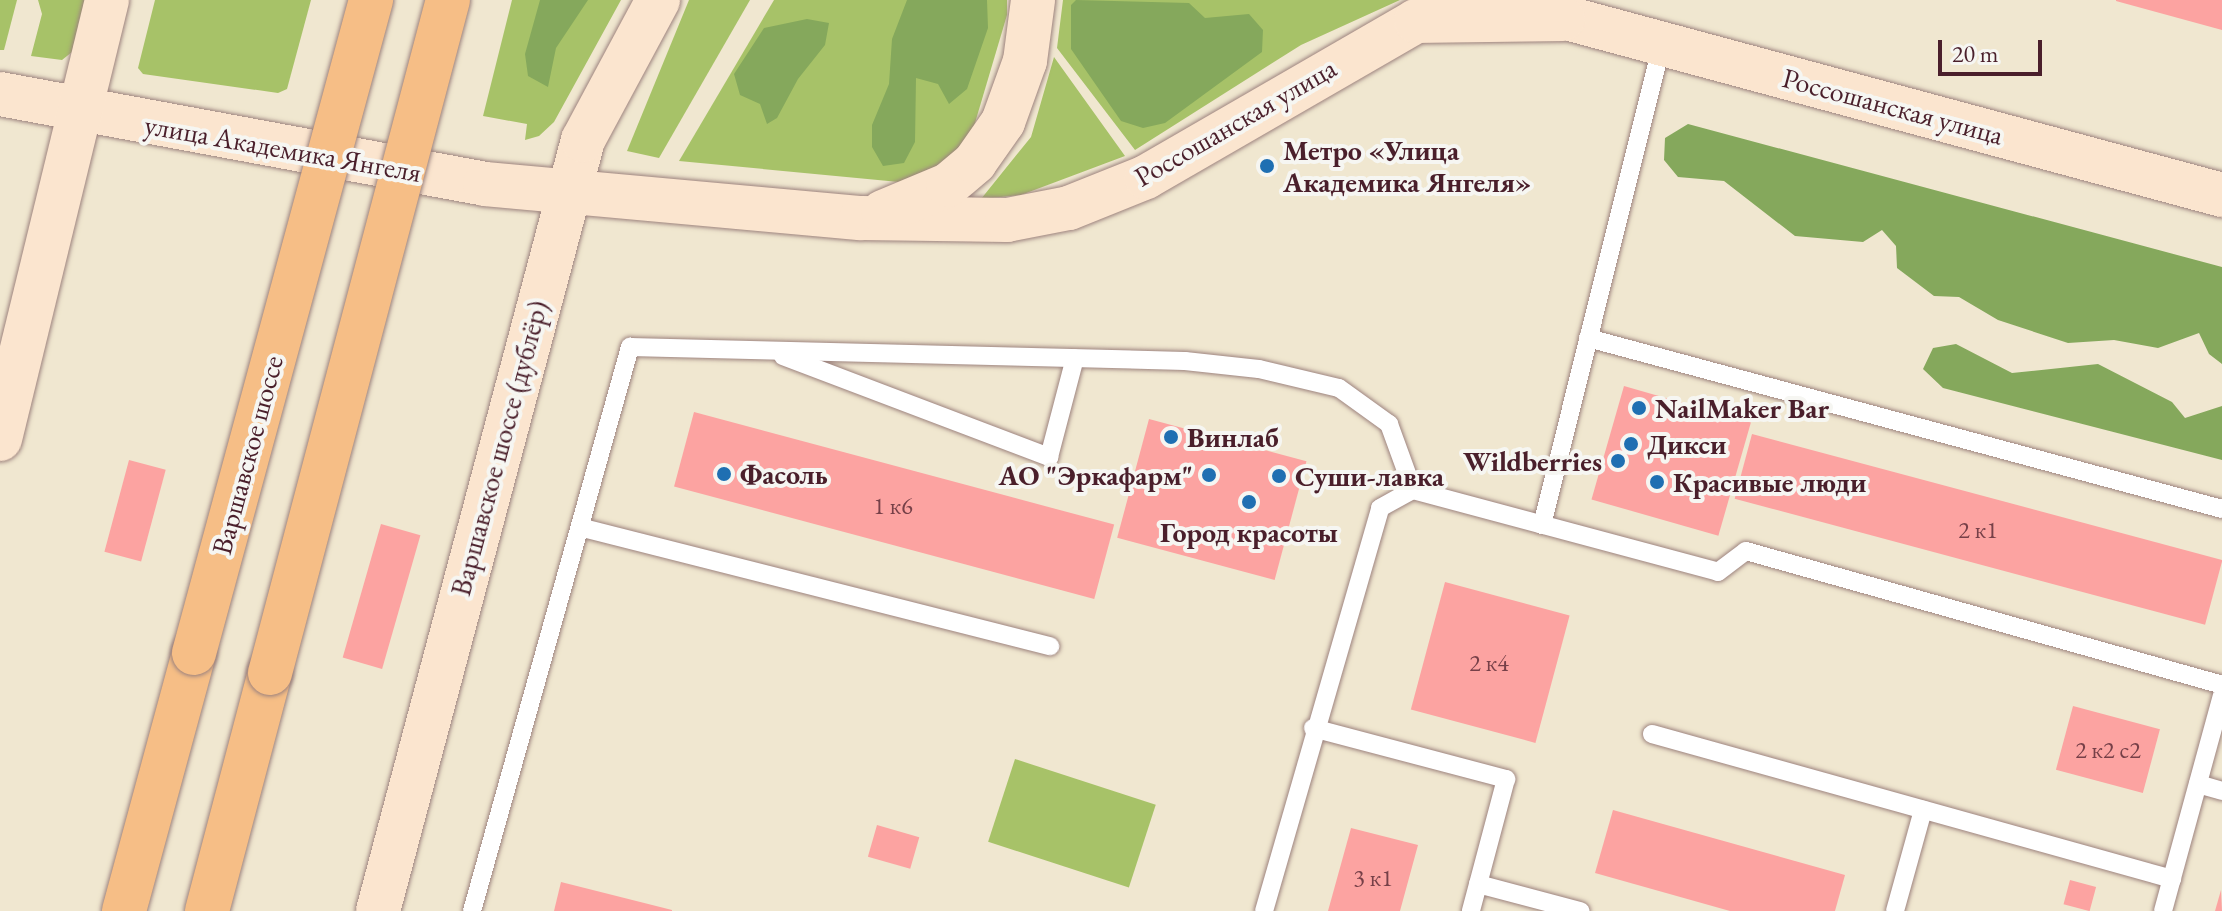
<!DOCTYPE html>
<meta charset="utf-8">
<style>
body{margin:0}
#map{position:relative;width:2222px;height:911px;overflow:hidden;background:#f0e7d0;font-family:"EB Garamond",serif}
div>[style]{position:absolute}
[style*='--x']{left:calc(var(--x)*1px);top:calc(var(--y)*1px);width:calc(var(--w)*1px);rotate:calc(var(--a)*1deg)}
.green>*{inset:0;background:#a7c268;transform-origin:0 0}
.forest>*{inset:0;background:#85a85c}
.building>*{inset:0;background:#fca3a1;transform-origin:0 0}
.roads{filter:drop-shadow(0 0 2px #9d837e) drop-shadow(0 0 2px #9d837e)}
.lane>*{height:18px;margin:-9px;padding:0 9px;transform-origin:9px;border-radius:9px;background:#fff}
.secondary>*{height:44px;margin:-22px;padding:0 22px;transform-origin:22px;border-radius:22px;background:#fbe5cf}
.primary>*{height:44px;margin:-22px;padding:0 22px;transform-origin:22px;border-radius:22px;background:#f6be86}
.bridges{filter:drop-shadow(0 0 2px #9d837e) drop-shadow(0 0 2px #9d837e)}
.primary-bridge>*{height:44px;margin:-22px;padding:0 22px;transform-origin:22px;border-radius:22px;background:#f6be86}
.dots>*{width:22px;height:22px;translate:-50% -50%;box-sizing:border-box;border:4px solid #f6f6f2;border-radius:50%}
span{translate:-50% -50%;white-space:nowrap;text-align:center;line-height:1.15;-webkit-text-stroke:8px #f6f6f2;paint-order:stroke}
.number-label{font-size:24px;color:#764048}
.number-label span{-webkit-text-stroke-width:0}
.street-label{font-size:28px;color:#4a1f2b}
.poi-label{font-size:28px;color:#4a1f2b;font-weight:700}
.left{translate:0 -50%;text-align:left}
.right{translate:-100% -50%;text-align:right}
.scale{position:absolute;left:1938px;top:40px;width:104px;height:36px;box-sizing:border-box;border:4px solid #4a1f2b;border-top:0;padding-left:10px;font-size:24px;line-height:28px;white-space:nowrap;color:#4a1f2b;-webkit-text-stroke:6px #f6f6f2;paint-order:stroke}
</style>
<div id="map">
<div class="green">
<i style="clip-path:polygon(0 0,17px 0,4px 50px,0 50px)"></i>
<i style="clip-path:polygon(38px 0,85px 0,72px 52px,62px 60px,31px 56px,42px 14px)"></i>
<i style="clip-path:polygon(155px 0,311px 0,287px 89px,278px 93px,143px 74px,138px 68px)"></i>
<i style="clip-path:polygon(512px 0,621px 0,554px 122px,539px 136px,525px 140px,527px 124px,483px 116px)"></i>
<i style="clip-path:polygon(689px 0,750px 0,659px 158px,627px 151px)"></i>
<i style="clip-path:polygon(774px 0,1007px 0,1007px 15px,972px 133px,955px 157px,928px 174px,899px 182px,679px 161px)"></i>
<i style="clip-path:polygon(1063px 0,1400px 0,1301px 45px,1135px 150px,1057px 48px)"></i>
<i style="clip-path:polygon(1054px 57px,1125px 156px,1021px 195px,981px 199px,1031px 137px)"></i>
<i style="left:1015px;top:759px;width:148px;height:87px;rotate:18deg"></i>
</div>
<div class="forest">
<i style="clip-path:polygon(540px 0,588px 0,556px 48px,548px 87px,528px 76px,525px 54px)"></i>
<i style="clip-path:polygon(907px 0,987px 0,988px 28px,967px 89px,949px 104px,938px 84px,916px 78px,915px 142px,904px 163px,883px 166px,872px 147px,872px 125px,889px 84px,892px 39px)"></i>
<i style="clip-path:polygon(1076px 0,1189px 3px,1205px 18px,1249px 14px,1263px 30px,1262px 52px,1165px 123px,1143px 128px,1121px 121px,1071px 49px,1071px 5px)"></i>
<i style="clip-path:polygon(807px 19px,829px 23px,825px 45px,798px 79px,777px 118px,767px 124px,760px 104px,740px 95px,734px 74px,764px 28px)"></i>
<i style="clip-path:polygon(1688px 124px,2222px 267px,2222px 364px,2209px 354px,2199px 333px,2158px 348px,2114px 340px,2068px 343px,1998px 320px,1959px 297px,1934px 296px,1897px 268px,1896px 246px,1882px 230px,1863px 242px,1795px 236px,1724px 181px,1678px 177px,1664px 160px,1665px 138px)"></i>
<i style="clip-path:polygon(1956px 344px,2012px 373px,2098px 364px,2172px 402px,2185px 418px,2222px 406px,2222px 460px,1943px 388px,1923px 369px,1933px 348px)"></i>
</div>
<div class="building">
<i style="clip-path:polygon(2222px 0,2222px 30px,2116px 1px,2116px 0)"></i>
<i style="left:1624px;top:386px;width:132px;height:118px;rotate:16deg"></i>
<i style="left:694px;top:412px;width:435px;height:77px;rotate:15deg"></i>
<i style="left:1149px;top:419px;width:163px;height:123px;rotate:15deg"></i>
<i style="left:1752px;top:434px;width:487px;height:67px;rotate:15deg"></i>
<i style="left:129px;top:460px;width:38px;height:95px;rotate:15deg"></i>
<i style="left:381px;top:524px;width:41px;height:139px;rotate:16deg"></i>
<i style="left:1445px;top:582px;width:129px;height:132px;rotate:15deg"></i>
<i style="left:2073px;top:706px;width:90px;height:66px;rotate:15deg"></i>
<i style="clip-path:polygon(1613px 810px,1845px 875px,1835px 911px,1730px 911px,1595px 873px)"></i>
<i style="left:877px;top:825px;width:44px;height:33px;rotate:16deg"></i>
<i style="clip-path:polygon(1351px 828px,1418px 845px,1400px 911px,1328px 911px)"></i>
<i style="left:2070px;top:880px;width:27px;height:25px;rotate:15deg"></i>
<i style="clip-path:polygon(561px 882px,672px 910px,672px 911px,554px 911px)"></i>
<i style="clip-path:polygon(2221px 890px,2222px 911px,2215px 911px)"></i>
</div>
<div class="roads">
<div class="lane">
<i style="--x:1588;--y:338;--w:657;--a:15.09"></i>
<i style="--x:783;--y:356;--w:285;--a:20.8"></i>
<i style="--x:1049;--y:457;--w:102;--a:-75.3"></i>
<i style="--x:1542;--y:525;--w:495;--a:-76"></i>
<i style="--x:583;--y:528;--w:482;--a:14.2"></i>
<i style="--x:1313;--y:728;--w:200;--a:14.8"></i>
<i style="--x:1506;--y:779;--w:137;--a:104.9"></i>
<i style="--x:1652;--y:734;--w:540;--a:15.58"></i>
<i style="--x:2198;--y:784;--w:25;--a:16"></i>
<i style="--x:1478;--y:884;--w:106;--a:14.8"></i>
<i style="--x:472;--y:911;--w:586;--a:-74.35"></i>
<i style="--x:630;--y:347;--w:555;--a:1.44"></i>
<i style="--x:1185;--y:361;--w:74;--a:6.2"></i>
<i style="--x:1259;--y:369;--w:82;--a:13.4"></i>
<i style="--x:1339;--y:388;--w:62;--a:35.8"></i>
<i style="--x:1389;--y:424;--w:70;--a:70"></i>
<i style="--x:1264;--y:911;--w:419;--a:-73.9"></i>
<i style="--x:1380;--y:508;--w:38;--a:-29"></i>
<i style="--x:1413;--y:490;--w:316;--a:15"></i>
<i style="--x:1718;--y:572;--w:35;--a:-37"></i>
<i style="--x:1746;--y:551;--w:495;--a:15.7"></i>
<i style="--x:1895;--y:911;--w:105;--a:-74.5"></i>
<i style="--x:2163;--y:911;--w:223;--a:-74.7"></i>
</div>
<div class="secondary">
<i style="--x:1537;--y:10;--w:710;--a:15.11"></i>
<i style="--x:0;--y:94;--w:493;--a:10.5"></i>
<i style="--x:485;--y:184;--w:378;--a:5.2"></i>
<i style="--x:861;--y:218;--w:146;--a:0.8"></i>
<i style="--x:1007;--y:220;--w:63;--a:-11"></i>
<i style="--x:1069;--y:208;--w:83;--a:-21.9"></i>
<i style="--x:1146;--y:177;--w:312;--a:-30"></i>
<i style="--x:1416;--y:21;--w:147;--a:-0.8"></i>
<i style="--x:883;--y:212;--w:70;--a:-22.6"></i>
<i style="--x:948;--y:185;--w:35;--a:-40"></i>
<i style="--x:975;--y:162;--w:49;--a:-55"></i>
<i style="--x:1003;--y:122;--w:65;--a:-70.2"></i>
<i style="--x:1025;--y:61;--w:62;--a:-82.5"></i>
<i style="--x:0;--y:439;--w:452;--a:-76.3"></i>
<i style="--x:378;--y:911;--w:798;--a:-75.11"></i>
<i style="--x:583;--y:140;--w:159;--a:-61.8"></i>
</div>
<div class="primary">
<i style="--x:124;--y:911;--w:267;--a:-74.8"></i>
<i style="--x:207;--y:911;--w:246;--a:-75.2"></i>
</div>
</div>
<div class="bridges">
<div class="primary-bridge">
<i style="--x:194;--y:653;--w:677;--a:-74.83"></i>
<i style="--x:270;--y:673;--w:696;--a:-75.19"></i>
</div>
</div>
<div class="dots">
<i style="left:1267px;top:166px;background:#1f6fb2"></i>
<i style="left:1639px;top:408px;background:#1f6fb2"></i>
<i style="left:1171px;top:437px;background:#1f6fb2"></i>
<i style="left:1631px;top:444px;background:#1f6fb2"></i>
<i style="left:1618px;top:461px;background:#1f6fb2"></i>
<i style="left:724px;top:474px;background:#1f6fb2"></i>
<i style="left:1209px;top:475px;background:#1f6fb2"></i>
<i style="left:1279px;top:476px;background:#1f6fb2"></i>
<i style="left:1657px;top:482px;background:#1f6fb2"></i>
<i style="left:1249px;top:502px;background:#1f6fb2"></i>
</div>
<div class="number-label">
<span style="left:893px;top:506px">1 к6</span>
<span style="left:1978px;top:530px">2 к1</span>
<span style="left:1489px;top:663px">2 к4</span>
<span style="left:2108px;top:750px">2 к2 с2</span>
<span style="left:1373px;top:878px">3 к1</span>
</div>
<div class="street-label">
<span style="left:1893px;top:106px;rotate:15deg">Россошанская улица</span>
<span style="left:1235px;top:122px;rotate:-30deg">Россошанская улица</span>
<span style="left:283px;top:148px;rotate:10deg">улица Академика Янгеля</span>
<span style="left:499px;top:448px;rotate:-75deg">Варшавское шоссе (дублёр)</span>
<span style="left:247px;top:455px;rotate:-75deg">Варшавское шоссе</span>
</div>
<div class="poi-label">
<span class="left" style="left:1283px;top:166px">Метро «Улица<br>Академика Янгеля»</span>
<span class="left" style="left:1655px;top:408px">NailMaker Bar</span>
<span class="left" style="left:1187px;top:437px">Винлаб</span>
<span class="left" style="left:1647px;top:444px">Дикси</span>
<span class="right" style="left:1602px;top:461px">Wildberries</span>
<span class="left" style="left:740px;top:474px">Фасоль</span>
<span class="right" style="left:1193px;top:475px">АО "Эркафарм"</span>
<span class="left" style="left:1295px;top:476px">Суши-лавка</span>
<span class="left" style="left:1673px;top:482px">Красивые люди</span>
<span style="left:1249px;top:532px">Город красоты</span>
</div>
<div class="scale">20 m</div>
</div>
